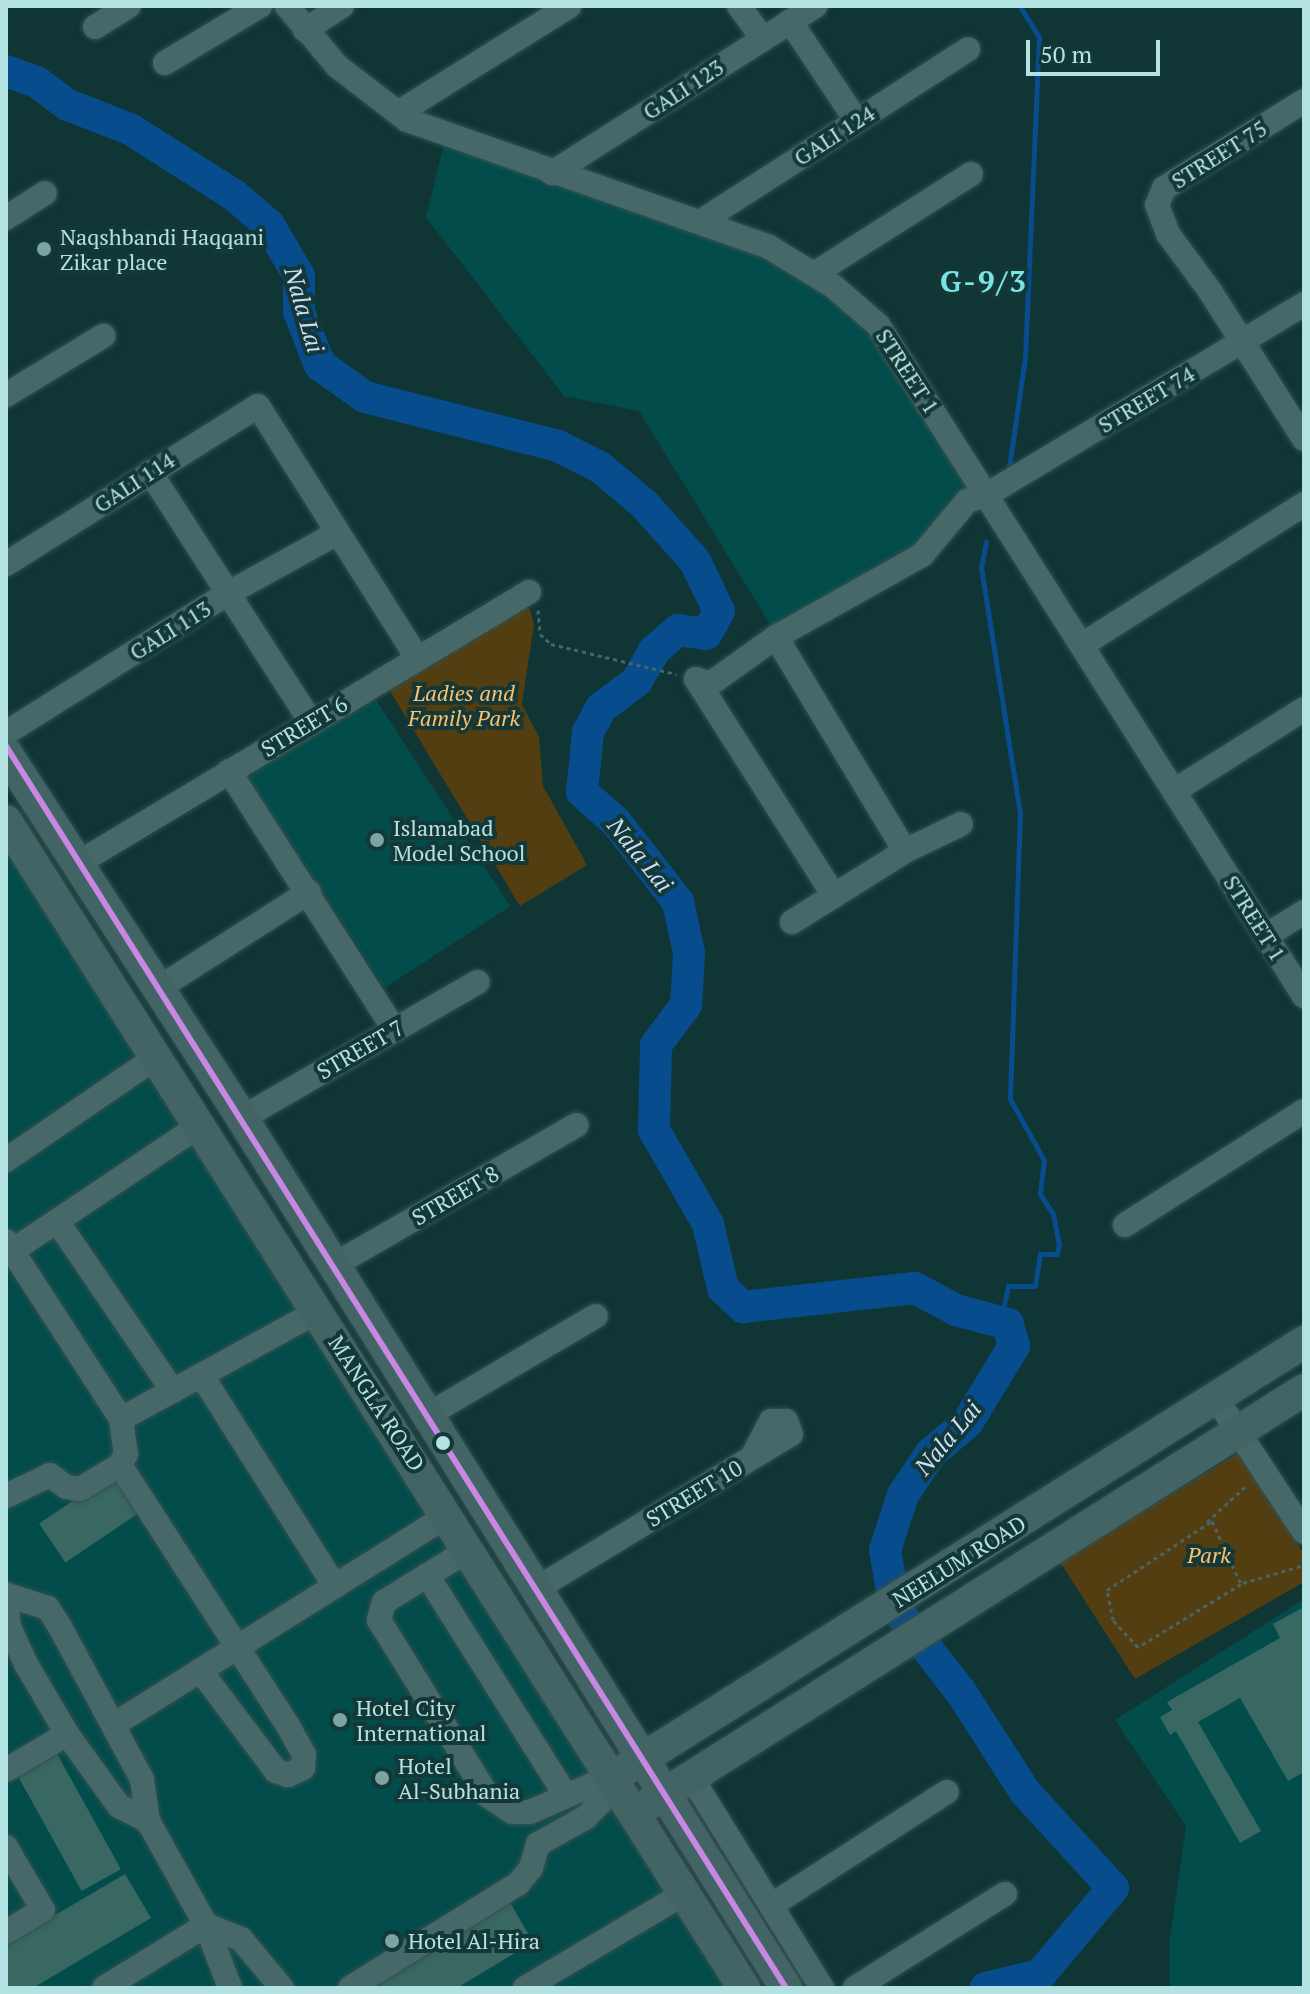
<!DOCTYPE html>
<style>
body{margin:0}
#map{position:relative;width:1310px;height:1994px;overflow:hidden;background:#0f3635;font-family:"PT Serif",serif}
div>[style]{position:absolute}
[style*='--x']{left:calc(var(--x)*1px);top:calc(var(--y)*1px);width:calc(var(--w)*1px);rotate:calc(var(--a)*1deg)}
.built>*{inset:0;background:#024c4b;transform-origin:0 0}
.green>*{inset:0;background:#533e12}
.stream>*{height:5px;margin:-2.5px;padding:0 2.5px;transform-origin:2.5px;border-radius:2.5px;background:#074d8d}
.river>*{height:32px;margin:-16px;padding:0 16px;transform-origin:16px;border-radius:16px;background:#074d8d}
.building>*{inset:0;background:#386861;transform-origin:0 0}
.path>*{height:3px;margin-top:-1.5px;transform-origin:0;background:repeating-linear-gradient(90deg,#466564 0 4px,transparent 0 8px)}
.roads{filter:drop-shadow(0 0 2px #335150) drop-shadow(0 0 2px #335150)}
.minor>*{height:24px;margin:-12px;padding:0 12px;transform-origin:12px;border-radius:12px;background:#466868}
.major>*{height:32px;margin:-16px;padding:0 16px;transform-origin:16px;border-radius:16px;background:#426464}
.bus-1>*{height:6px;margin:-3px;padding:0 3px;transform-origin:3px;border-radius:3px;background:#c787e3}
.dots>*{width:22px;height:22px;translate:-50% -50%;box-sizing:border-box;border:4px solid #143737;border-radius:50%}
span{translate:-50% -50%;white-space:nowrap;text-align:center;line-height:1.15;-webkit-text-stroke:8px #143737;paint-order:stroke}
.street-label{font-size:22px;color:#b2e3e2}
.poi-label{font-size:22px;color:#b2e3e2}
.left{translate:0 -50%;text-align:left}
.park-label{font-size:22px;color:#fac171;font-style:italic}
.water-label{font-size:24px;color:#cbdef6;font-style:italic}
.district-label{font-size:30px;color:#78e5e4;font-weight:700;letter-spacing:2px}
.frame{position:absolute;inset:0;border:8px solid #b2e3e2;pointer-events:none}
.scale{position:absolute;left:1026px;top:40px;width:134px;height:36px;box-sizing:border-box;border:4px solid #b2e3e2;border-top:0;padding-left:10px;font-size:24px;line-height:28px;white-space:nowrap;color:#b2e3e2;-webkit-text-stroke:6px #143737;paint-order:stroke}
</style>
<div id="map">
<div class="built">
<i style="clip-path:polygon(444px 144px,763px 255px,810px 278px,872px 331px,977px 496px,923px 566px,784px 647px,639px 411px,564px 396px,426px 217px)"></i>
<i style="left:373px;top:695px;width:252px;height:150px;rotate:57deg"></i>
<i style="clip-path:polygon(6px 836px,742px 1988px,6px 1988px)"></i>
<i style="clip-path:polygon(1304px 1599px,1304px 1988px,1170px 1988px,1169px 1946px,1186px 1826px,1115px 1720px)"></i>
</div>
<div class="green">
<i style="clip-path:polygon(527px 601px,534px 624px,522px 704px,539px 737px,543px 786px,587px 865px,520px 906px,387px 686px)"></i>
<i style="clip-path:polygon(1238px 1453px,1304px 1554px,1304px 1582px,1135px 1679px,1060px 1562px)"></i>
</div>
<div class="stream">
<i style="--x:1008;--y:474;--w:118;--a:-81.7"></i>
<i style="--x:1025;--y:357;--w:320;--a:-87.5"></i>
<i style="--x:1039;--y:37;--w:36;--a:-122"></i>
<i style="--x:986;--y:542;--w:25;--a:101"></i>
<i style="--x:981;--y:567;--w:248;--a:81"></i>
<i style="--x:1020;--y:812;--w:287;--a:92"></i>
<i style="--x:1010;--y:1099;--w:70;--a:60.9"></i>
<i style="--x:1044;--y:1160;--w:34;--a:97"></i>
<i style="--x:1040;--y:1194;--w:24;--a:57"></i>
<i style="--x:1053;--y:1214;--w:31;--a:79"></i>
<i style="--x:1059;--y:1244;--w:10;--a:101"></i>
<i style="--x:1057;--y:1254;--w:17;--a:180"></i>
<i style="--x:1040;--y:1254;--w:32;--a:99"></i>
<i style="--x:1035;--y:1286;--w:27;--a:180"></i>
<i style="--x:1008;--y:1286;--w:35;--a:102"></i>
</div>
<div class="river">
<i style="--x:6;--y:71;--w:33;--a:20"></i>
<i style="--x:37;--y:82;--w:39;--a:37"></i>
<i style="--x:68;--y:105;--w:66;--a:21.2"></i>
<i style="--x:130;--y:129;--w:123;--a:32.4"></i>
<i style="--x:234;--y:195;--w:46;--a:40.6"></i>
<i style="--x:269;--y:225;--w:59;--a:59.5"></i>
<i style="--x:299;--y:276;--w:36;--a:90"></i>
<i style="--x:299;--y:312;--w:57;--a:68.4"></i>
<i style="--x:320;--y:365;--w:55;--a:35.4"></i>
<i style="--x:365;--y:397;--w:199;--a:14.2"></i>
<i style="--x:558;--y:446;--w:48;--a:27.1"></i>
<i style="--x:601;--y:468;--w:56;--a:39.9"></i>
<i style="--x:644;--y:504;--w:76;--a:48.2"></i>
<i style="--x:695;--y:561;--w:55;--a:64.4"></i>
<i style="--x:719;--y:611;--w:26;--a:119"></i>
<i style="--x:706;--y:634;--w:28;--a:-172"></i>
<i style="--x:678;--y:630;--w:32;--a:139"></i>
<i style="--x:654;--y:651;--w:34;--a:120"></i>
<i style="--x:637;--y:681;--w:45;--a:143.1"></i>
<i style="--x:601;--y:708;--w:27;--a:118"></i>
<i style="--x:588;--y:732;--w:60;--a:95.7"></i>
<i style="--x:582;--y:792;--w:45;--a:41.4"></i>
<i style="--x:616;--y:822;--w:101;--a:52.2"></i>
<i style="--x:678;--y:902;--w:52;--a:77.8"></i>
<i style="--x:689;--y:953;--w:52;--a:93.3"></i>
<i style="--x:686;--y:1005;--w:50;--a:126.9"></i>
<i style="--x:656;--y:1045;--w:85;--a:91.3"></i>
<i style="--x:654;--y:1130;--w:108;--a:60.1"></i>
<i style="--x:708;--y:1224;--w:66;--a:76.8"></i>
<i style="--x:723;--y:1288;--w:28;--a:44"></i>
<i style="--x:743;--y:1307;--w:173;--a:-6.3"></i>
<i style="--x:915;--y:1288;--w:47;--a:28.2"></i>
<i style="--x:956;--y:1310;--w:54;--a:15.1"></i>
<i style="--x:1008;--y:1324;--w:23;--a:75"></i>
<i style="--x:1014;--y:1346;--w:90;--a:121.4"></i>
<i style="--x:967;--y:1423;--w:47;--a:140.2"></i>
<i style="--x:931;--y:1453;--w:50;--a:123.7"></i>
<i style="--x:903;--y:1495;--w:58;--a:108.1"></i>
<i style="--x:885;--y:1550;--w:40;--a:80"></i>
<i style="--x:892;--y:1589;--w:28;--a:71"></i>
<i style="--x:901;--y:1615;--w:98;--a:52.1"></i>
<i style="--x:961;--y:1692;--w:119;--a:57.4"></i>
<i style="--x:1025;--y:1792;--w:130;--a:47.5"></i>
<i style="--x:1113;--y:1888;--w:114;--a:130"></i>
<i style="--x:1040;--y:1975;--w:56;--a:166.5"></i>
</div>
<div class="building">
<i style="left:117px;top:1471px;width:47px;height:94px;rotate:56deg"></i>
<i style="clip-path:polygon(1304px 1607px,1304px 1772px,1288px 1781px,1240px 1698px,1198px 1722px,1261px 1831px,1240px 1843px,1176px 1731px,1170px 1735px,1160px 1717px,1172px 1710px,1167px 1702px,1280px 1638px,1273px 1624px)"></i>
<i style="left:56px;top:1752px;width:134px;height:45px;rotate:61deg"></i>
<i style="clip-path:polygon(125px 1874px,151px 1918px,33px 1988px,6px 1988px,6px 1944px)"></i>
<i style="clip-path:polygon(508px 1899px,533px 1942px,457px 1988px,353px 1988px)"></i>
</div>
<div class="path">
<i style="--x:538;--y:610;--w:24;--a:85"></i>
<i style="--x:540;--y:634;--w:15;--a:42"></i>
<i style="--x:551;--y:644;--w:129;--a:13.5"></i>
<i style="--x:1212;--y:1521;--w:69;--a:65.3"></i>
<i style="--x:1241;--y:1584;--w:121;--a:148.5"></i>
<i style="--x:1138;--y:1647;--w:37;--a:-133"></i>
<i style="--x:1113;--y:1620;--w:31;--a:-101"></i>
<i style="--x:1107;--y:1590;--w:126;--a:-33.3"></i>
<i style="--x:1207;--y:1522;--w:56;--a:-42.8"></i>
<i style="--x:1243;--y:1583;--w:64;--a:-16.4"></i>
</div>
<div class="roads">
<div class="minor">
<i style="--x:287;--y:6;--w:78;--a:50.2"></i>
<i style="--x:337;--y:66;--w:88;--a:37.6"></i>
<i style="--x:407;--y:120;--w:384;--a:19.3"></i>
<i style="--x:769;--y:247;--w:75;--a:31.4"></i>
<i style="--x:833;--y:286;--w:60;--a:40.9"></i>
<i style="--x:878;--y:325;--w:795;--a:57.59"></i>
<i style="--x:739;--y:6;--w:39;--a:54"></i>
<i style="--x:790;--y:21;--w:119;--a:56.3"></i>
<i style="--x:95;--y:27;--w:40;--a:-32"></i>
<i style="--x:305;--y:30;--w:44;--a:-33"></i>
<i style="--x:165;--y:63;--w:111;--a:-31"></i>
<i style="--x:1304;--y:101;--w:165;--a:148.1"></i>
<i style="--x:1164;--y:188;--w:18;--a:112"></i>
<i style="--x:1157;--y:205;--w:31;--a:69"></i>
<i style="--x:1168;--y:234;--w:71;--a:53.6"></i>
<i style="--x:1210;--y:291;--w:175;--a:57.6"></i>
<i style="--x:398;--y:113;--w:202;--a:-32"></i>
<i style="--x:552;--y:173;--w:312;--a:-32.4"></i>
<i style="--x:6;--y:218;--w:46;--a:-32.7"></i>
<i style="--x:700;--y:222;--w:319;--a:-32.8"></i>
<i style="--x:814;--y:274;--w:186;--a:-32.5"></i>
<i style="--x:6;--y:395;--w:114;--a:-31.3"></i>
<i style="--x:150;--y:472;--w:297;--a:57.2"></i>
<i style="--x:6;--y:564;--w:297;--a:-32.1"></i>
<i style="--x:258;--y:406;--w:296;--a:57.7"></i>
<i style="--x:776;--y:637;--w:250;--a:58.9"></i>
<i style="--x:1082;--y:645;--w:263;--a:-32.4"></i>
<i style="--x:696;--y:679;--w:15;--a:20"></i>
<i style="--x:710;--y:684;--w:81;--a:-35.5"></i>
<i style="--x:776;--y:637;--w:167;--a:-29.3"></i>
<i style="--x:922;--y:555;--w:70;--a:-50.2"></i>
<i style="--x:967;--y:501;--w:22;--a:-18"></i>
<i style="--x:988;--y:494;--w:369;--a:-31"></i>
<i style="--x:696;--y:679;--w:257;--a:57.5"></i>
<i style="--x:6;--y:733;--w:261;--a:-32.2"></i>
<i style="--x:227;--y:594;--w:126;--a:-29"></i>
<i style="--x:229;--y:771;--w:306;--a:57.4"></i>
<i style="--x:1174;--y:791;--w:154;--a:-32.2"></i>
<i style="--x:80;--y:862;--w:524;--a:-31.02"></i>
<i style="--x:792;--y:922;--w:133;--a:-32.1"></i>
<i style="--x:905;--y:851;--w:62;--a:-25.7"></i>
<i style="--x:1266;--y:936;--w:45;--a:-32.3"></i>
<i style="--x:159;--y:988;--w:178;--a:-32.6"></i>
<i style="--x:242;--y:1118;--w:272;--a:-30"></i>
<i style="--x:6;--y:1160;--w:184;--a:-34.4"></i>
<i style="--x:57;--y:1221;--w:206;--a:55.7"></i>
<i style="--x:1125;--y:1225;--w:212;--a:-32.5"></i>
<i style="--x:6;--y:1241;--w:212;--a:57.1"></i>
<i style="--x:121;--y:1419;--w:35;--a:82"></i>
<i style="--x:126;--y:1454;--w:13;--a:119"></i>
<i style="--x:120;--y:1465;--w:47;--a:149"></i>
<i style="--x:80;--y:1489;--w:14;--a:-172"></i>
<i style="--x:66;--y:1487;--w:20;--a:-143"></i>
<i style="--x:50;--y:1475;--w:49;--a:154.5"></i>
<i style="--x:12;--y:1251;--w:229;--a:-33.8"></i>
<i style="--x:334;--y:1265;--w:280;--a:-30"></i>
<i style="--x:202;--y:1376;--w:249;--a:57.7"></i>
<i style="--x:1216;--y:1398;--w:160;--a:56.7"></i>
<i style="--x:426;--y:1416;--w:197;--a:-30.5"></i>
<i style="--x:121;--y:1419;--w:225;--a:-28.7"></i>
<i style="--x:120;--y:1465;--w:308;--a:57.2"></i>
<i style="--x:287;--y:1724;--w:35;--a:61"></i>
<i style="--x:304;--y:1755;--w:13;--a:94"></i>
<i style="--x:303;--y:1768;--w:17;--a:155"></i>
<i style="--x:288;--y:1775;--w:13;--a:-162"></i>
<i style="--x:276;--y:1771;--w:126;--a:-127"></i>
<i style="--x:470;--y:1549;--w:101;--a:148.4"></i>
<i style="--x:384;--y:1602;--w:19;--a:106"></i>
<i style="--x:379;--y:1620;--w:206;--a:58.3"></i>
<i style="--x:487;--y:1795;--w:30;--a:34"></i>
<i style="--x:512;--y:1812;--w:18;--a:0"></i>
<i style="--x:530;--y:1812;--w:90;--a:-23.7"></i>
<i style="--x:427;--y:1575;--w:261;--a:57.8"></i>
<i style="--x:536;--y:1589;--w:298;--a:-31.3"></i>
<i style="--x:791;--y:1434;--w:14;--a:-111"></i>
<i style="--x:786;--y:1421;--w:15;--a:180"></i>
<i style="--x:771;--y:1421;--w:41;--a:117.8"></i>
<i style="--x:6;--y:1594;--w:33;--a:85"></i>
<i style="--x:9;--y:1627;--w:41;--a:65.3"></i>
<i style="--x:26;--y:1664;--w:81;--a:59.6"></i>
<i style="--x:67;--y:1734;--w:89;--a:54.2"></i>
<i style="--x:119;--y:1806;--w:33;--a:27"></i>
<i style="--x:148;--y:1821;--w:119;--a:60.9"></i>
<i style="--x:206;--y:1925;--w:67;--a:69.1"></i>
<i style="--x:7;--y:1595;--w:43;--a:17.6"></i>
<i style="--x:48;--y:1608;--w:22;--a:58"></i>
<i style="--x:60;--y:1627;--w:173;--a:61.7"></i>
<i style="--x:142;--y:1779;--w:42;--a:81.9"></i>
<i style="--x:115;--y:1724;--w:393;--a:-32.1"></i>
<i style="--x:6;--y:1770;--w:71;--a:-30.5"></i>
<i style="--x:690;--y:1775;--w:251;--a:58.2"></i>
<i style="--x:6;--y:1847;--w:73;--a:59.6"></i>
<i style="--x:43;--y:1910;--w:43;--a:149.3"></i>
<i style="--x:772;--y:1905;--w:208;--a:-32.9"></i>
<i style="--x:206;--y:1925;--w:38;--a:22"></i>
<i style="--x:241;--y:1939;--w:64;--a:50.1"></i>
<i style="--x:104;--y:1988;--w:120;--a:-31.7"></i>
<i style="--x:350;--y:1988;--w:198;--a:-31.8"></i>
<i style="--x:518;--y:1884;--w:21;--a:-51"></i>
<i style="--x:531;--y:1868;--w:25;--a:-74"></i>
<i style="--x:538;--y:1844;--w:54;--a:-29"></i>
<i style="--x:585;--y:1818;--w:30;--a:-45"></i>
<i style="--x:606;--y:1797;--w:22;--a:-74"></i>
<i style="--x:525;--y:1988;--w:186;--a:-30.7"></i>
<i style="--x:855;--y:1988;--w:177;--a:-32.1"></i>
</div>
<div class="major">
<i style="--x:6;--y:753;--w:435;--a:57.1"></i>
<i style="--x:242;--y:1118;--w:1026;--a:57.98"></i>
<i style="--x:6;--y:821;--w:1381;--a:57.69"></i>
<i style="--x:623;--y:1771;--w:805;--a:-32.21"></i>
<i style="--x:647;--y:1805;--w:777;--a:-32.28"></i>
</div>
</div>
<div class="bus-1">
<i style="--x:6;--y:746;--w:1467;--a:57.87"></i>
</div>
<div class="dots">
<i style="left:44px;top:249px;background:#79a6a5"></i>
<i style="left:377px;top:840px;background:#79a6a5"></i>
<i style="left:443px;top:1443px;background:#b2e3e2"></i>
<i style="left:340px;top:1720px;background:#79a6a5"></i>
<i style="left:382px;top:1778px;background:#79a6a5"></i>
<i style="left:392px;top:1941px;background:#79a6a5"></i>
</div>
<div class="street-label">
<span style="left:683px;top:89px;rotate:-33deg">GALI 123</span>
<span style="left:834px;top:135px;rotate:-33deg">GALI 124</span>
<span style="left:1219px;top:154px;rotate:-32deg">STREET 75</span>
<span style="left:908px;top:371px;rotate:57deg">STREET 1</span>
<span style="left:1146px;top:399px;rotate:-31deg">STREET 74</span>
<span style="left:134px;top:482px;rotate:-33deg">GALI 114</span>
<span style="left:170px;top:630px;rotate:-32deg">GALI 113</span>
<span style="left:304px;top:726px;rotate:-31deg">STREET 6</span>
<span style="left:1255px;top:918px;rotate:58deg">STREET 1</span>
<span style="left:360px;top:1049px;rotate:-30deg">STREET 7</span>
<span style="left:455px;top:1195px;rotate:-30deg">STREET 8</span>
<span style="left:377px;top:1403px;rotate:57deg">MANGLA ROAD</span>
<span style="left:694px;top:1493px;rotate:-31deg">STREET 10</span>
<span style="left:959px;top:1561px;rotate:-32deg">NEELUM ROAD</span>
</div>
<div class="poi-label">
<span class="left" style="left:60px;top:249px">Naqshbandi Haqqani<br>Zikar place</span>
<span class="left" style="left:393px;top:840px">Islamabad<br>Model School</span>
<span class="left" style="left:356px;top:1720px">Hotel City<br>International</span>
<span class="left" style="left:398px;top:1778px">Hotel<br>Al-Subhania</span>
<span class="left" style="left:408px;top:1941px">Hotel Al-Hira</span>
</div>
<div class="park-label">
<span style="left:464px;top:705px">Ladies and<br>Family Park</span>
<span style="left:1209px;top:1555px">Park</span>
</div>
<div class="water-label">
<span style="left:304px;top:310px;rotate:74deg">Nala Lai</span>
<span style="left:640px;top:855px;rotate:51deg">Nala Lai</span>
<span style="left:948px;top:1438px;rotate:-50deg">Nala Lai</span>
</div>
<div class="district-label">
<span style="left:984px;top:281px">G-9/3</span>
</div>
<div class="frame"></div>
<div class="scale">50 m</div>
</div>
